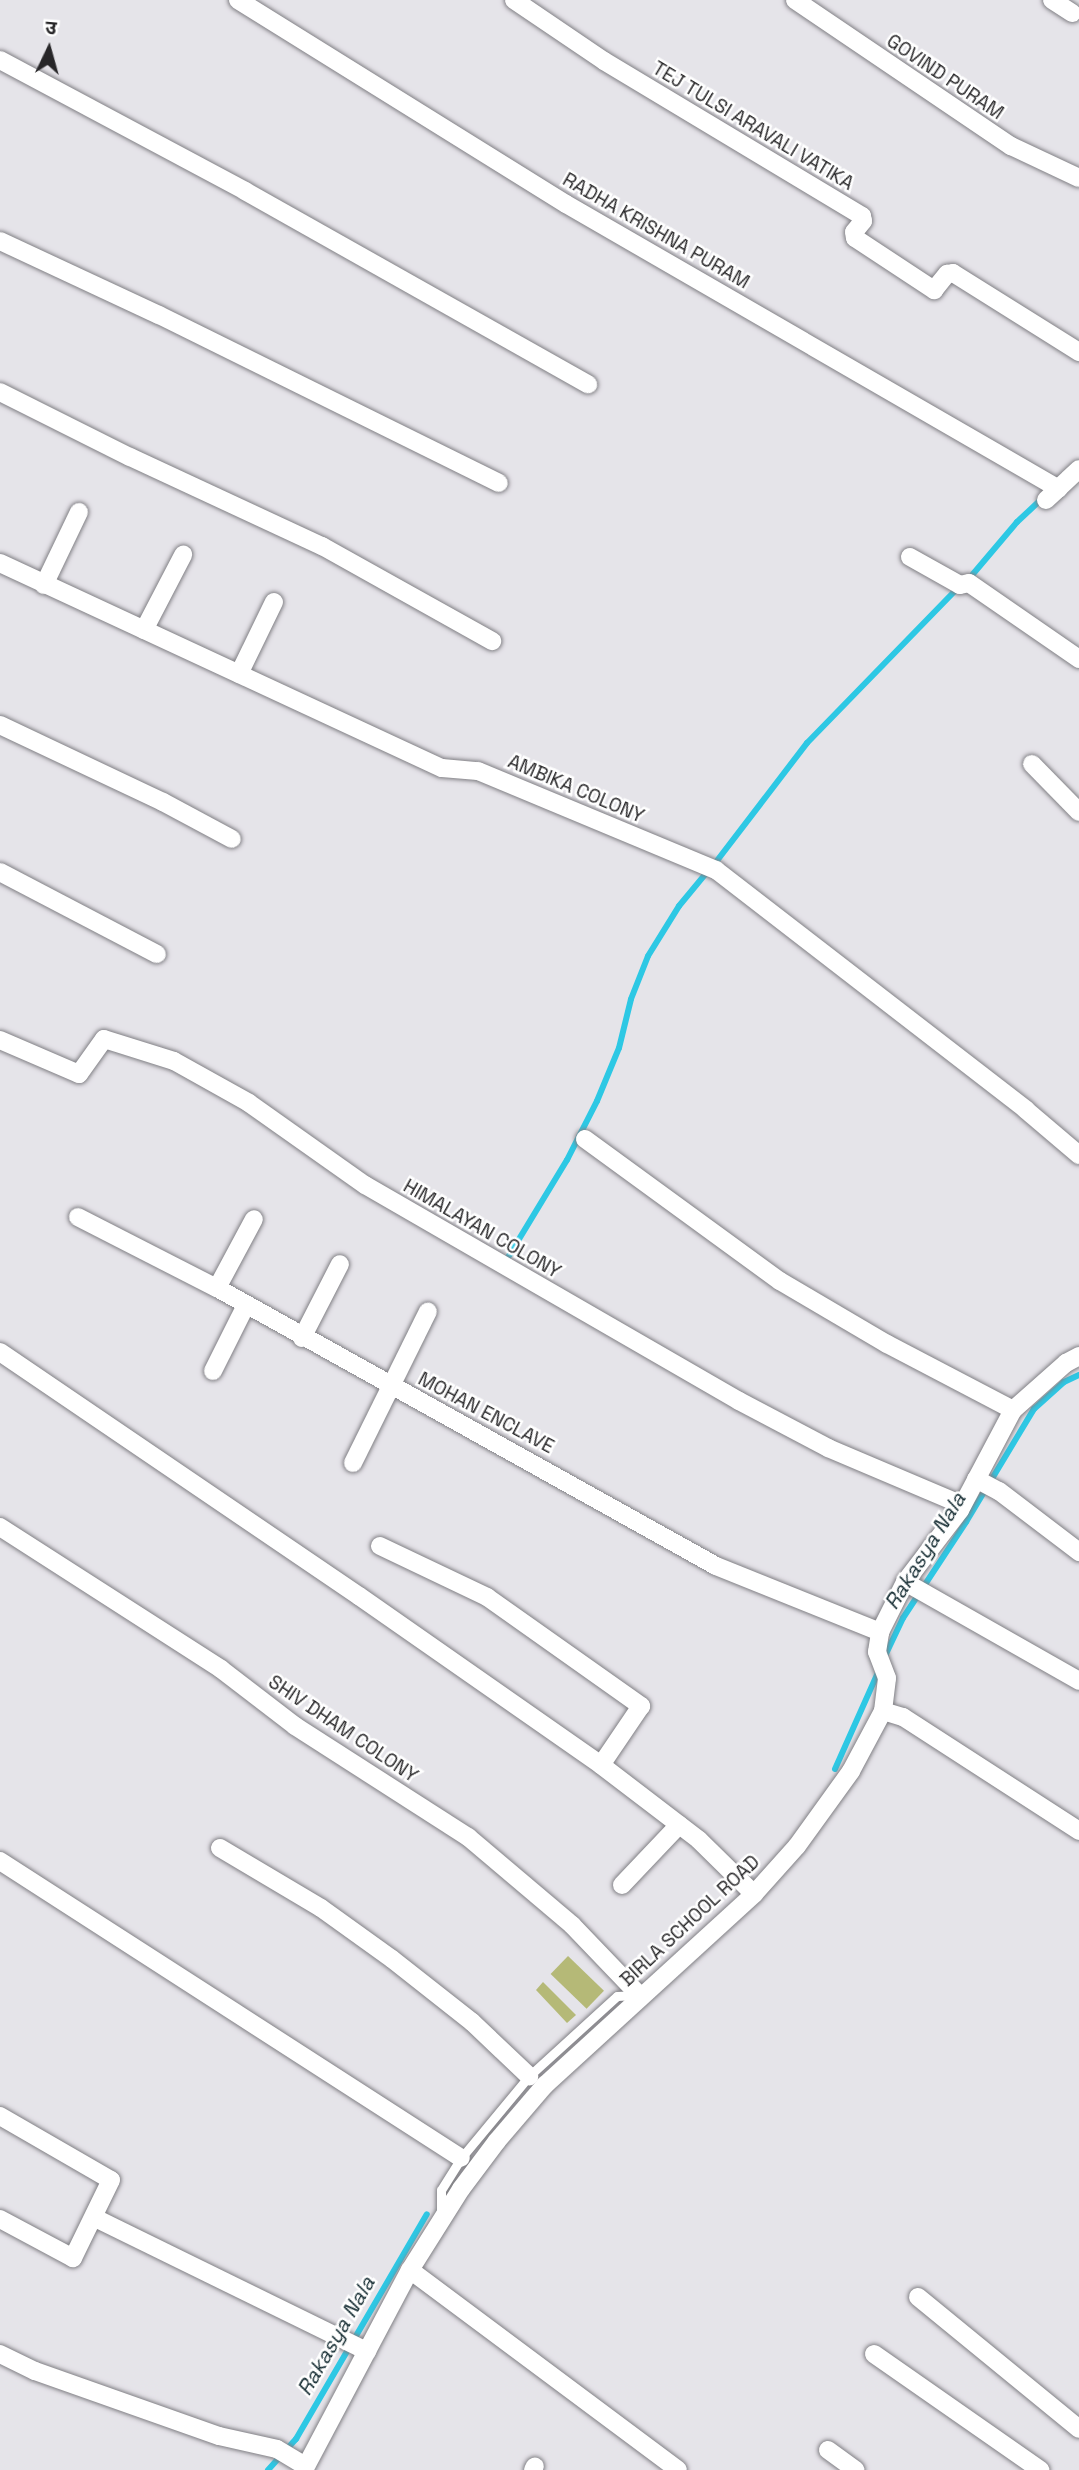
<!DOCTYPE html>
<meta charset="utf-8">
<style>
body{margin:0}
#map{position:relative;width:1079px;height:2470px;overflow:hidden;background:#e5e4e9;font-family:"Space Grotesk","Noto Sans Devanagari",sans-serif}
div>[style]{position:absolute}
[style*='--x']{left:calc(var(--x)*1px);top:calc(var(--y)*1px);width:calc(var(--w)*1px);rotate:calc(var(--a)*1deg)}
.green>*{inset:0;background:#b5b977;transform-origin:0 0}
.stream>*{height:6px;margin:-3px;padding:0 3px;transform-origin:3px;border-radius:3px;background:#2dc8e4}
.roads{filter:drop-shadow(0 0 2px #807f84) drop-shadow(0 0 2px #807f84)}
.lane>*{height:9px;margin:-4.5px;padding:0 4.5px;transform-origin:4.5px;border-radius:4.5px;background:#fff}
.street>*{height:18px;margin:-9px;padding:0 9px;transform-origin:9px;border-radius:9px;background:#fff}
span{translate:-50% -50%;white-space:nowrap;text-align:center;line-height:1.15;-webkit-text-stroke:5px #fff;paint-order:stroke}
.street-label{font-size:19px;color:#272628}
.water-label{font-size:21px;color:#162d33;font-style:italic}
.north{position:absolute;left:14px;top:14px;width:70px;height:70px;-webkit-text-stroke:5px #fff;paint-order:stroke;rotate:5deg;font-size:19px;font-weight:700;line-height:28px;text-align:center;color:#272628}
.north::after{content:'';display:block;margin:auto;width:24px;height:32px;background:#272628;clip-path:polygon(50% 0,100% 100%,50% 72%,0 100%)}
</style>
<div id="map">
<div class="green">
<i style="left:568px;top:1956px;width:50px;height:25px;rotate:44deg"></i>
<i style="clip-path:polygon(543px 1982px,576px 2015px,567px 2023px,536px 1990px)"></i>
</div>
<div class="stream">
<i style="--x:973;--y:574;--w:68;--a:-49.8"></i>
<i style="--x:1017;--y:522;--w:34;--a:-43"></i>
<i style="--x:716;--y:862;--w:150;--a:-52.6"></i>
<i style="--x:807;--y:743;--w:211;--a:-45.8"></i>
<i style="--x:507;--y:1259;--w:116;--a:-58.8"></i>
<i style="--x:567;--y:1160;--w:66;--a:-63"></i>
<i style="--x:597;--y:1101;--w:57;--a:-67.5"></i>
<i style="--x:619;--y:1048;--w:50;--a:-76.2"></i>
<i style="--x:631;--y:999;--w:46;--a:-68.4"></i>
<i style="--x:648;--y:956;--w:59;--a:-58.2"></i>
<i style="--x:679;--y:906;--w:44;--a:-50.5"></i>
<i style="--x:884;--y:1658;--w:44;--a:-64.6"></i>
<i style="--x:903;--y:1618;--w:115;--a:-56.7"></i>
<i style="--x:966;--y:1522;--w:132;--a:-59"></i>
<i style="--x:1034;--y:1409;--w:40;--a:-42"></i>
<i style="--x:1064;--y:1382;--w:17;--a:-25"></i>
<i style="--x:835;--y:1769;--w:111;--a:-66"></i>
<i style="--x:268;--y:2470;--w:42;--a:-47.9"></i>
<i style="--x:296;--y:2439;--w:260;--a:-59.8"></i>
</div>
<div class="roads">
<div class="lane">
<i style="--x:441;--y:2216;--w:26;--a:-90"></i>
<i style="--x:441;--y:2190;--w:38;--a:-58"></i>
<i style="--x:461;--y:2158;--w:107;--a:-50.3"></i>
<i style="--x:529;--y:2076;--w:119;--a:-42.3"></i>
<i style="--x:617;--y:1996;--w:18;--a:-3"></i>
</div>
<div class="street">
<i style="--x:238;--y:0;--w:386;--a:31.9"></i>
<i style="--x:566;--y:204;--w:569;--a:30.03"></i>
<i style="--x:514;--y:0;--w:109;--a:34.1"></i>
<i style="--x:604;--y:61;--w:301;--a:31"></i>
<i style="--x:862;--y:216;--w:5;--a:79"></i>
<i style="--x:863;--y:221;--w:14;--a:129"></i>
<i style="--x:854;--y:232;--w:6;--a:81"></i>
<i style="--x:855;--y:238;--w:95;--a:33.4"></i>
<i style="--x:934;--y:290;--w:21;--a:-51"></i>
<i style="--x:947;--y:274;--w:6;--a:-9"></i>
<i style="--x:953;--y:273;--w:149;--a:32.1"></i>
<i style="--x:795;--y:0;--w:261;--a:34.1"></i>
<i style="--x:1011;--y:146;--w:75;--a:25.2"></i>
<i style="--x:1052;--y:0;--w:24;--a:33"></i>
<i style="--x:0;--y:60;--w:278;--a:28.1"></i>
<i style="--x:245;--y:191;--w:394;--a:29.4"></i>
<i style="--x:0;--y:241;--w:175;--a:25"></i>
<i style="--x:159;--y:315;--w:379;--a:26.3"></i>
<i style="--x:0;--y:392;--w:145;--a:26.6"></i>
<i style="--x:130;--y:457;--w:212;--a:24.9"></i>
<i style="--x:322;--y:546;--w:195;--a:29.2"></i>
<i style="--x:1046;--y:500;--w:45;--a:-43.2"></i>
<i style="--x:910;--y:557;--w:57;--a:29.2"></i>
<i style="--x:960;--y:585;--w:9;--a:-13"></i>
<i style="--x:969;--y:583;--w:134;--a:34.6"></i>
<i style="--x:0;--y:563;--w:487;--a:24.9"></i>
<i style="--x:442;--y:768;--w:36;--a:5"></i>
<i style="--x:478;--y:771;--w:258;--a:22.6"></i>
<i style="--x:716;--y:870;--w:392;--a:37.7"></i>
<i style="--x:1026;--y:1110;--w:70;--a:40.3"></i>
<i style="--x:44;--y:585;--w:81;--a:-64.4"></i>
<i style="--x:144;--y:630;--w:85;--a:-62.5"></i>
<i style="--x:239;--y:674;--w:80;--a:-64.1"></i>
<i style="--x:0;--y:725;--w:180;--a:25.3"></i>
<i style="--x:163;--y:802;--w:78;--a:28.2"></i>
<i style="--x:1032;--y:764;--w:67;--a:45.6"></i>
<i style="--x:0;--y:872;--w:177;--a:27.6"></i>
<i style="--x:0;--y:1040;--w:86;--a:23.3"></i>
<i style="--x:79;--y:1074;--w:43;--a:-54.5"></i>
<i style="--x:104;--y:1039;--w:73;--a:17.4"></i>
<i style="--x:174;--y:1061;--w:86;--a:29.2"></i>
<i style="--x:249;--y:1103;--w:142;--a:35.3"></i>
<i style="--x:365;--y:1185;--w:432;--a:30"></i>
<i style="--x:739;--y:1401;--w:101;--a:27.8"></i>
<i style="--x:828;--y:1448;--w:146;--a:23"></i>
<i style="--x:585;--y:1139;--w:241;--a:36.1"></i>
<i style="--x:780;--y:1281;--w:124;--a:30.5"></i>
<i style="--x:887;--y:1344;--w:142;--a:27.6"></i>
<i style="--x:78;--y:1217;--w:156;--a:27.1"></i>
<i style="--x:217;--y:1288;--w:571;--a:29.12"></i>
<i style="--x:716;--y:1566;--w:177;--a:21.9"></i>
<i style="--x:217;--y:1288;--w:78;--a:-61.8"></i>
<i style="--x:302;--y:1338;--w:83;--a:-62.8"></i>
<i style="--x:0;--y:1352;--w:434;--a:34.2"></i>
<i style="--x:359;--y:1596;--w:295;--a:34.9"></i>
<i style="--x:601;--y:1765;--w:123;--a:37.4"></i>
<i style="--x:699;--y:1840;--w:77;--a:44.5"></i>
<i style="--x:213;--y:1371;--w:74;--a:-63.4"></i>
<i style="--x:353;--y:1463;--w:169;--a:-63.7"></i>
<i style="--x:976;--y:1479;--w:26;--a:28"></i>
<i style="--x:999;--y:1491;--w:101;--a:37.3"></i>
<i style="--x:0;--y:1527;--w:263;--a:32.7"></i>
<i style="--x:221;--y:1669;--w:93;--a:37.6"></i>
<i style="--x:295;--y:1726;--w:206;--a:32.7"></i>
<i style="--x:468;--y:1837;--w:136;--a:40.2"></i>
<i style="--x:572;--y:1925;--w:98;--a:46.2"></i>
<i style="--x:380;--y:1546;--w:119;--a:25.5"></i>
<i style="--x:487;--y:1597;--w:189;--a:35.3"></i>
<i style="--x:641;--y:1706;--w:71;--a:124.1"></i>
<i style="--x:905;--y:1582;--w:200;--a:29.6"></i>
<i style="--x:883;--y:1711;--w:21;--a:17"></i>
<i style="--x:903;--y:1717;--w:210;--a:32.9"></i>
<i style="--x:220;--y:1848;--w:117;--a:30.7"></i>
<i style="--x:321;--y:1908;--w:87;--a:35.7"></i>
<i style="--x:392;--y:1959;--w:102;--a:38.2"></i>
<i style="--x:472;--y:2022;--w:79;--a:43.5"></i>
<i style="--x:0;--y:1861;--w:548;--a:32.79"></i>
<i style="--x:622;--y:1885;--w:83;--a:-46.5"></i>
<i style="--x:0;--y:2116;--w:128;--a:30"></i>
<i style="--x:111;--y:2180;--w:87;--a:116"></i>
<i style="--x:73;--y:2258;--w:83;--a:-151.9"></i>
<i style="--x:95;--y:2218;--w:303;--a:26.1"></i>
<i style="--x:410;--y:2270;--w:334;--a:36.7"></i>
<i style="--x:918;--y:2297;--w:208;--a:39.3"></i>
<i style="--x:0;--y:2354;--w:39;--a:26"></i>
<i style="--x:35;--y:2371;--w:195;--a:19.5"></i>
<i style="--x:219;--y:2436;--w:59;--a:12.6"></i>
<i style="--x:277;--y:2449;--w:33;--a:31"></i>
<i style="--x:874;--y:2354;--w:203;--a:34.9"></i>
<i style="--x:828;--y:2450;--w:34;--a:36"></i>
<i style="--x:304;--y:2470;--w:226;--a:-62.1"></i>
<i style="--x:410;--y:2270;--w:96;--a:-57.8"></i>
<i style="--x:461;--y:2189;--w:60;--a:-53.1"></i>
<i style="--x:497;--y:2141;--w:74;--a:-49.4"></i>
<i style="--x:545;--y:2085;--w:283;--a:-42.4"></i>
<i style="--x:754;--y:1894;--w:64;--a:-48.1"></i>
<i style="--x:797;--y:1846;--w:92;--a:-54.2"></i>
<i style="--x:851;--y:1771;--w:68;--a:-61.9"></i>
<i style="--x:883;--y:1711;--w:33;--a:-83"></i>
<i style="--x:887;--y:1678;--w:28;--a:-111"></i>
<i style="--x:877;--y:1652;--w:20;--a:-81"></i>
<i style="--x:880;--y:1632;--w:56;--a:-63.4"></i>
<i style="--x:905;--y:1582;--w:91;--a:-52.6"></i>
<i style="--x:960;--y:1510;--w:113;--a:-62.1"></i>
<i style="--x:1013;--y:1410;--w:71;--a:-41.6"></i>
<i style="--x:1066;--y:1363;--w:15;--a:-28"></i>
<i style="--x:533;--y:2470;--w:4;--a:-63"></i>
</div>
</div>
<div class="street-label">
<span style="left:945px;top:77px;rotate:34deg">GOVIND PURAM</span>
<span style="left:753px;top:126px;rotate:31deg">TEJ TULSI ARAVALI VATIKA</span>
<span style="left:656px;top:231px;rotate:30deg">RADHA KRISHNA PURAM</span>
<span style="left:576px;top:789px;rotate:23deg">AMBIKA COLONY</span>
<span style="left:482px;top:1229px;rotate:30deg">HIMALAYAN COLONY</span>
<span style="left:486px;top:1413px;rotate:28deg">MOHAN ENCLAVE</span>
<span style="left:343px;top:1729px;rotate:34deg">SHIV DHAM COLONY</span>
<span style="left:690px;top:1921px;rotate:-43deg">BIRLA SCHOOL ROAD</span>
</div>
<div class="water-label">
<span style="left:925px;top:1551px;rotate:-58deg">Rakasya Nala</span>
<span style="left:336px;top:2336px;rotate:-60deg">Rakasya Nala</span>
</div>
<div class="north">उ</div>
</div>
